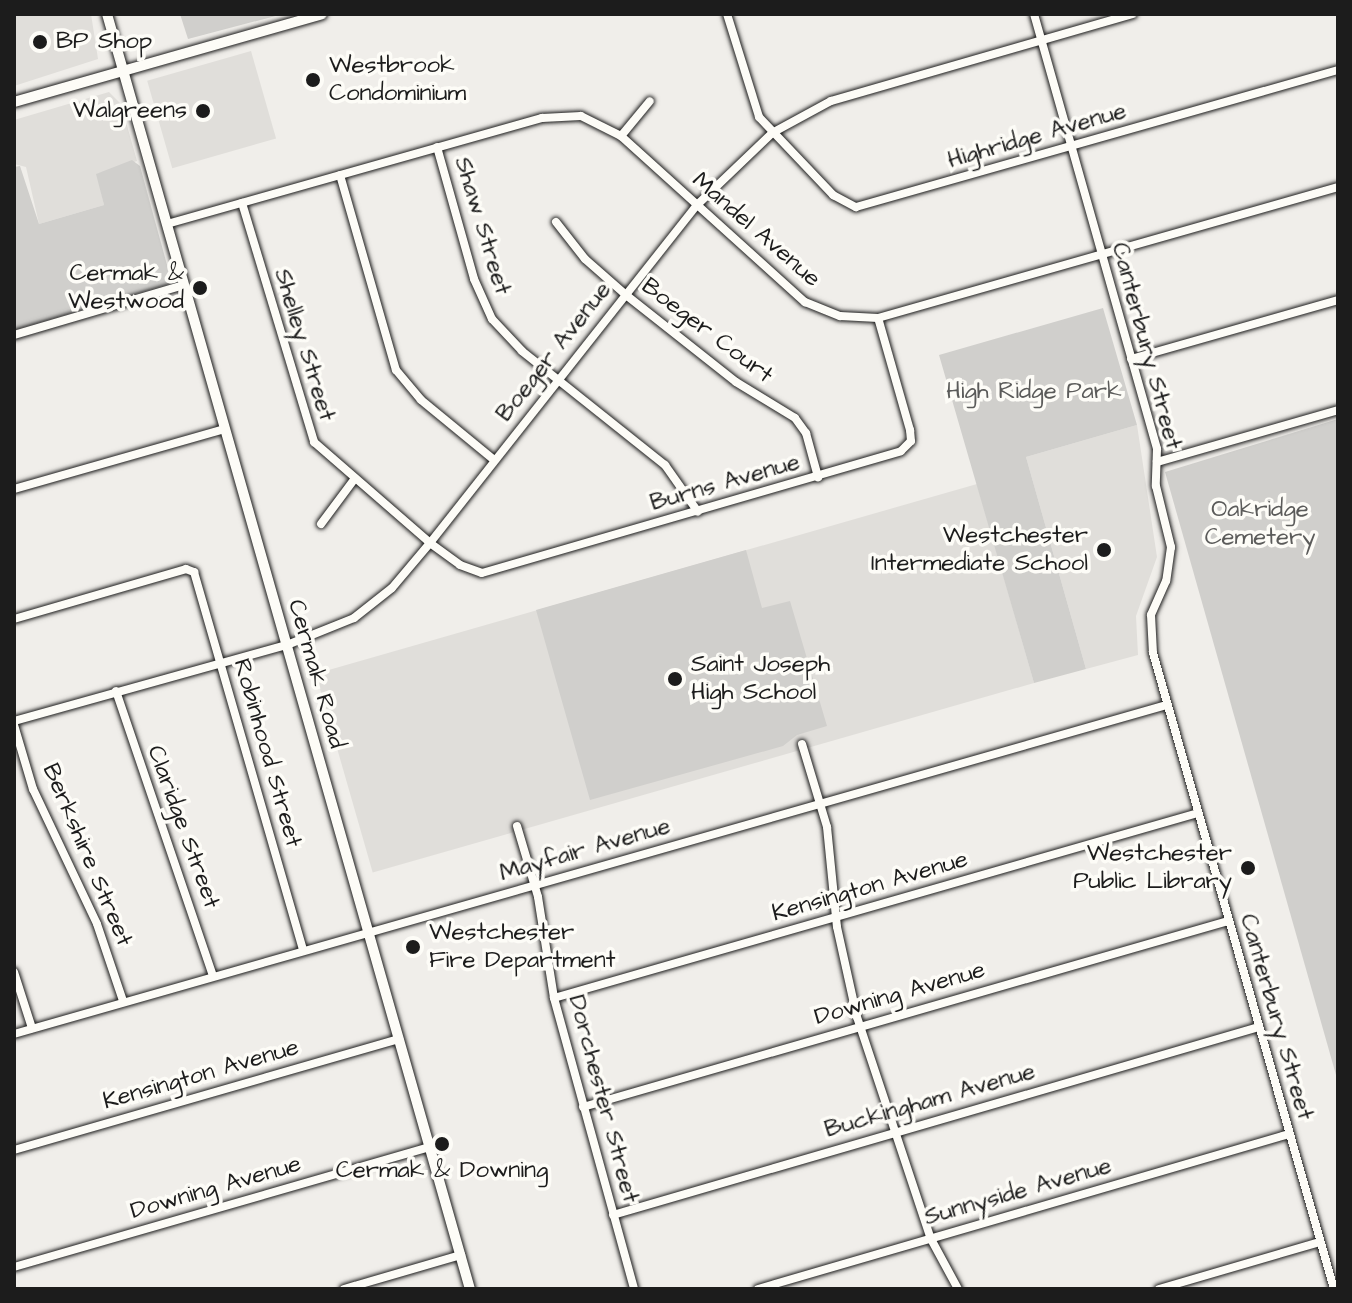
<!DOCTYPE html>
<style>
body{margin:0}
#map{position:relative;width:1352px;height:1303px;overflow:hidden;background:#f0eeea;font-family:"Architects Daughter",sans-serif}
div>[style]{position:absolute}
[style*='--x']{left:calc(var(--x)*1px);top:calc(var(--y)*1px);width:calc(var(--w)*1px);rotate:calc(var(--a)*1deg)}
.built>*{inset:0;background:#e0deda;transform-origin:0 0}
.green>*{inset:0;background:#d0cfcc}
.roads{filter:drop-shadow(0 0 2px #1c1c1c) drop-shadow(0 0 2px #1c1c1c)}
.minor>*{height:8px;margin:-4px;padding:0 4px;transform-origin:4px;border-radius:4px;background:#fdfcf7}
.major>*{height:10px;margin:-5px;padding:0 5px;transform-origin:5px;border-radius:5px;background:#fdfcf7}
.dots>*{width:22px;height:22px;translate:-50% -50%;box-sizing:border-box;border:4px solid #fdfcf7;border-radius:50%}
span{translate:-50% -50%;white-space:nowrap;text-align:center;line-height:1.15;-webkit-text-stroke:7px #fdfcf7;paint-order:stroke}
.poi-label{font-size:24px;color:#1c1c1c}
.left{translate:0 -50%;text-align:left}
.right{translate:-100% -50%;text-align:right}
.street-label{font-size:24px;color:#1c1c1c}
.park-label{font-size:24px;color:#5b5b5a}
.frame{position:absolute;inset:0;border:16px solid #1c1c1c;pointer-events:none}
</style>
<div id="map">
<div class="built">
<i style="clip-path:polygon(14px 14px,91px 14px,98px 59px,14px 86px)"></i>
<i style="left:251px;top:51px;width:91px;height:108px;rotate:74deg"></i>
<i style="clip-path:polygon(109px 92px,121px 104px,137px 161px,97px 174px,104px 205px,39px 224px,26px 167px,14px 164px,14px 120px)"></i>
<i style="clip-path:polygon(1137px 425px,1157px 557px,1136px 616px,1138px 655px,1086px 669px,1026px 457px)"></i>
<i style="left:977px;top:484px;width:207px;height:688px;rotate:74deg"></i>
</div>
<div class="green">
<i style="clip-path:polygon(180px 14px,283px 14px,188px 39px)"></i>
<i style="clip-path:polygon(132px 160px,140px 166px,172px 283px,14px 330px,14px 167px,20px 166px,39px 224px,104px 205px,96px 174px)"></i>
<i style="clip-path:polygon(1103px 308px,1137px 425px,1026px 457px,1086px 669px,1034px 683px,939px 355px)"></i>
<i style="clip-path:polygon(1338px 419px,1338px 1082px,1165px 472px)"></i>
<i style="clip-path:polygon(746px 550px,762px 608px,790px 601px,827px 726px,797px 735px,783px 746px,590px 800px,536px 610px)"></i>
</div>
<div class="roads">
<div class="minor">
<i style="--x:727;--y:14;--w:108;--a:72.7"></i>
<i style="--x:759;--y:117;--w:108;--a:46.5"></i>
<i style="--x:833;--y:195;--w:26;--a:28"></i>
<i style="--x:856;--y:207;--w:501;--a:-15.87"></i>
<i style="--x:1034;--y:14;--w:452;--a:74.2"></i>
<i style="--x:1157;--y:449;--w:37;--a:92"></i>
<i style="--x:1156;--y:486;--w:63;--a:76.2"></i>
<i style="--x:1171;--y:547;--w:34;--a:98"></i>
<i style="--x:1166;--y:581;--w:37;--a:114"></i>
<i style="--x:1151;--y:615;--w:38;--a:87"></i>
<i style="--x:1153;--y:653;--w:661;--a:74.11"></i>
<i style="--x:621;--y:136;--w:45;--a:-50.4"></i>
<i style="--x:437;--y:147;--w:137;--a:74.3"></i>
<i style="--x:474;--y:279;--w:44;--a:65.8"></i>
<i style="--x:492;--y:319;--w:44;--a:46.8"></i>
<i style="--x:522;--y:351;--w:183;--a:38.6"></i>
<i style="--x:665;--y:465;--w:57;--a:54.9"></i>
<i style="--x:340;--y:175;--w:203;--a:74"></i>
<i style="--x:396;--y:370;--w:39;--a:50"></i>
<i style="--x:421;--y:400;--w:94;--a:39.4"></i>
<i style="--x:242;--y:203;--w:250;--a:73.2"></i>
<i style="--x:314;--y:442;--w:154;--a:41"></i>
<i style="--x:430;--y:543;--w:37;--a:36"></i>
<i style="--x:460;--y:565;--w:23;--a:20"></i>
<i style="--x:482;--y:573;--w:436;--a:-16.2"></i>
<i style="--x:901;--y:451;--w:14;--a:-45"></i>
<i style="--x:911;--y:441;--w:11;--a:-95"></i>
<i style="--x:910;--y:430;--w:116;--a:-105.9"></i>
<i style="--x:556;--y:222;--w:47;--a:51.9"></i>
<i style="--x:585;--y:259;--w:55;--a:41.3"></i>
<i style="--x:626;--y:295;--w:140;--a:38.3"></i>
<i style="--x:736;--y:382;--w:69;--a:31.4"></i>
<i style="--x:795;--y:418;--w:19;--a:54"></i>
<i style="--x:806;--y:433;--w:46;--a:74.7"></i>
<i style="--x:167;--y:224;--w:390;--a:-15.8"></i>
<i style="--x:542;--y:118;--w:39;--a:-3"></i>
<i style="--x:581;--y:116;--w:45;--a:26.6"></i>
<i style="--x:621;--y:136;--w:248;--a:42.1"></i>
<i style="--x:805;--y:302;--w:38;--a:22"></i>
<i style="--x:840;--y:316;--w:38;--a:3"></i>
<i style="--x:878;--y:318;--w:478;--a:-15.9"></i>
<i style="--x:14;--y:335;--w:177;--a:-16.4"></i>
<i style="--x:1131;--y:359;--w:215;--a:-15.9"></i>
<i style="--x:1157;--y:462;--w:188;--a:-16"></i>
<i style="--x:14;--y:489;--w:219;--a:-15.9"></i>
<i style="--x:321;--y:524;--w:54;--a:-53.3"></i>
<i style="--x:14;--y:619;--w:179;--a:-16.2"></i>
<i style="--x:186;--y:569;--w:9;--a:21"></i>
<i style="--x:194;--y:572;--w:392;--a:73.9"></i>
<i style="--x:116;--y:691;--w:301;--a:71.2"></i>
<i style="--x:14;--y:721;--w:283;--a:-15.6"></i>
<i style="--x:287;--y:645;--w:72;--a:-21.9"></i>
<i style="--x:354;--y:618;--w:48;--a:-38.3"></i>
<i style="--x:392;--y:588;--w:59;--a:-49.8"></i>
<i style="--x:430;--y:543;--w:431;--a:-51.7"></i>
<i style="--x:697;--y:205;--w:104;--a:-43.8"></i>
<i style="--x:772;--y:133;--w:67;--a:-28.5"></i>
<i style="--x:831;--y:101;--w:314;--a:-16.1"></i>
<i style="--x:14;--y:725;--w:67;--a:73.5"></i>
<i style="--x:33;--y:789;--w:149;--a:64.6"></i>
<i style="--x:97;--y:924;--w:81;--a:71.3"></i>
<i style="--x:802;--y:744;--w:87;--a:73.2"></i>
<i style="--x:827;--y:827;--w:100;--a:84.3"></i>
<i style="--x:837;--y:927;--w:92;--a:77.5"></i>
<i style="--x:857;--y:1017;--w:234;--a:71.6"></i>
<i style="--x:931;--y:1239;--w:57;--a:61.6"></i>
<i style="--x:517;--y:826;--w:74;--a:73.5"></i>
<i style="--x:538;--y:897;--w:102;--a:81"></i>
<i style="--x:554;--y:998;--w:302;--a:74.6"></i>
<i style="--x:14;--y:972;--w:59;--a:72.2"></i>
<i style="--x:554;--y:998;--w:670;--a:-16.03"></i>
<i style="--x:14;--y:1034;--w:1199;--a:-15.93"></i>
<i style="--x:583;--y:1107;--w:671;--a:-16.09"></i>
<i style="--x:14;--y:1150;--w:401;--a:-16.1"></i>
<i style="--x:613;--y:1215;--w:673;--a:-16.23"></i>
<i style="--x:14;--y:1267;--w:433;--a:-16.1"></i>
<i style="--x:344;--y:1289;--w:122;--a:-16.2"></i>
<i style="--x:758;--y:1289;--w:553;--a:-16.27"></i>
<i style="--x:1159;--y:1289;--w:168;--a:-16.3"></i>
</div>
<div class="major">
<i style="--x:107;--y:14;--w:1326;--a:74.11"></i>
<i style="--x:14;--y:102;--w:320;--a:-15.9"></i>
</div>
</div>
<div class="dots">
<i style="left:40px;top:42px;background:#1c1c1c"></i>
<i style="left:313px;top:80px;background:#1c1c1c"></i>
<i style="left:203px;top:111px;background:#1c1c1c"></i>
<i style="left:200px;top:288px;background:#1c1c1c"></i>
<i style="left:1104px;top:550px;background:#1c1c1c"></i>
<i style="left:675px;top:679px;background:#1c1c1c"></i>
<i style="left:1248px;top:868px;background:#1c1c1c"></i>
<i style="left:413px;top:947px;background:#1c1c1c"></i>
<i style="left:442px;top:1144px;background:#1c1c1c"></i>
</div>
<div class="poi-label">
<span class="left" style="left:56px;top:42px">BP Shop</span>
<span class="left" style="left:329px;top:80px">Westbrook<br>Condominium</span>
<span class="right" style="left:187px;top:111px">Walgreens</span>
<span class="right" style="left:184px;top:288px">Cermak &amp;<br>Westwood</span>
<span class="right" style="left:1088px;top:550px">Westchester<br>Intermediate School</span>
<span class="left" style="left:691px;top:679px">Saint Joseph<br>High School</span>
<span class="right" style="left:1232px;top:868px">Westchester<br>Public Library</span>
<span class="left" style="left:429px;top:947px">Westchester<br>Fire Department</span>
<span style="left:442px;top:1171px">Cermak &amp; Downing</span>
</div>
<div class="street-label">
<span style="left:1037px;top:136px;rotate:-16deg">Highridge Avenue</span>
<span style="left:482px;top:226px;rotate:73deg">Shaw Street</span>
<span style="left:756px;top:230px;rotate:41deg">Mandel Avenue</span>
<span style="left:707px;top:331px;rotate:37deg">Boeger Court</span>
<span style="left:304px;top:345px;rotate:73deg">Shelley Street</span>
<span style="left:1146px;top:346px;rotate:75deg">Canterbury Street</span>
<span style="left:554px;top:352px;rotate:-52deg">Boeger Avenue</span>
<span style="left:725px;top:483px;rotate:-16deg">Burns Avenue</span>
<span style="left:316px;top:674px;rotate:74deg">Cermak Road</span>
<span style="left:267px;top:753px;rotate:74deg">Robinhood Street</span>
<span style="left:183px;top:827px;rotate:70deg">Claridge Street</span>
<span style="left:585px;top:850px;rotate:-16deg">Mayfair Avenue</span>
<span style="left:87px;top:855px;rotate:67deg">Berkshire Street</span>
<span style="left:870px;top:887px;rotate:-16deg">Kensington Avenue</span>
<span style="left:900px;top:994px;rotate:-16deg">Downing Avenue</span>
<span style="left:1276px;top:1017px;rotate:74deg">Canterbury Street</span>
<span style="left:201px;top:1075px;rotate:-16deg">Kensington Avenue</span>
<span style="left:603px;top:1099px;rotate:75deg">Dorchester Street</span>
<span style="left:930px;top:1101px;rotate:-16deg">Buckingham Avenue</span>
<span style="left:216px;top:1188px;rotate:-16deg">Downing Avenue</span>
<span style="left:1018px;top:1192px;rotate:-16deg">Sunnyside Avenue</span>
</div>
<div class="park-label">
<span style="left:1034px;top:392px">High Ridge Park</span>
<span style="left:1260px;top:524px">Oakridge<br>Cemetery</span>
</div>
<div class="frame"></div>
</div>
